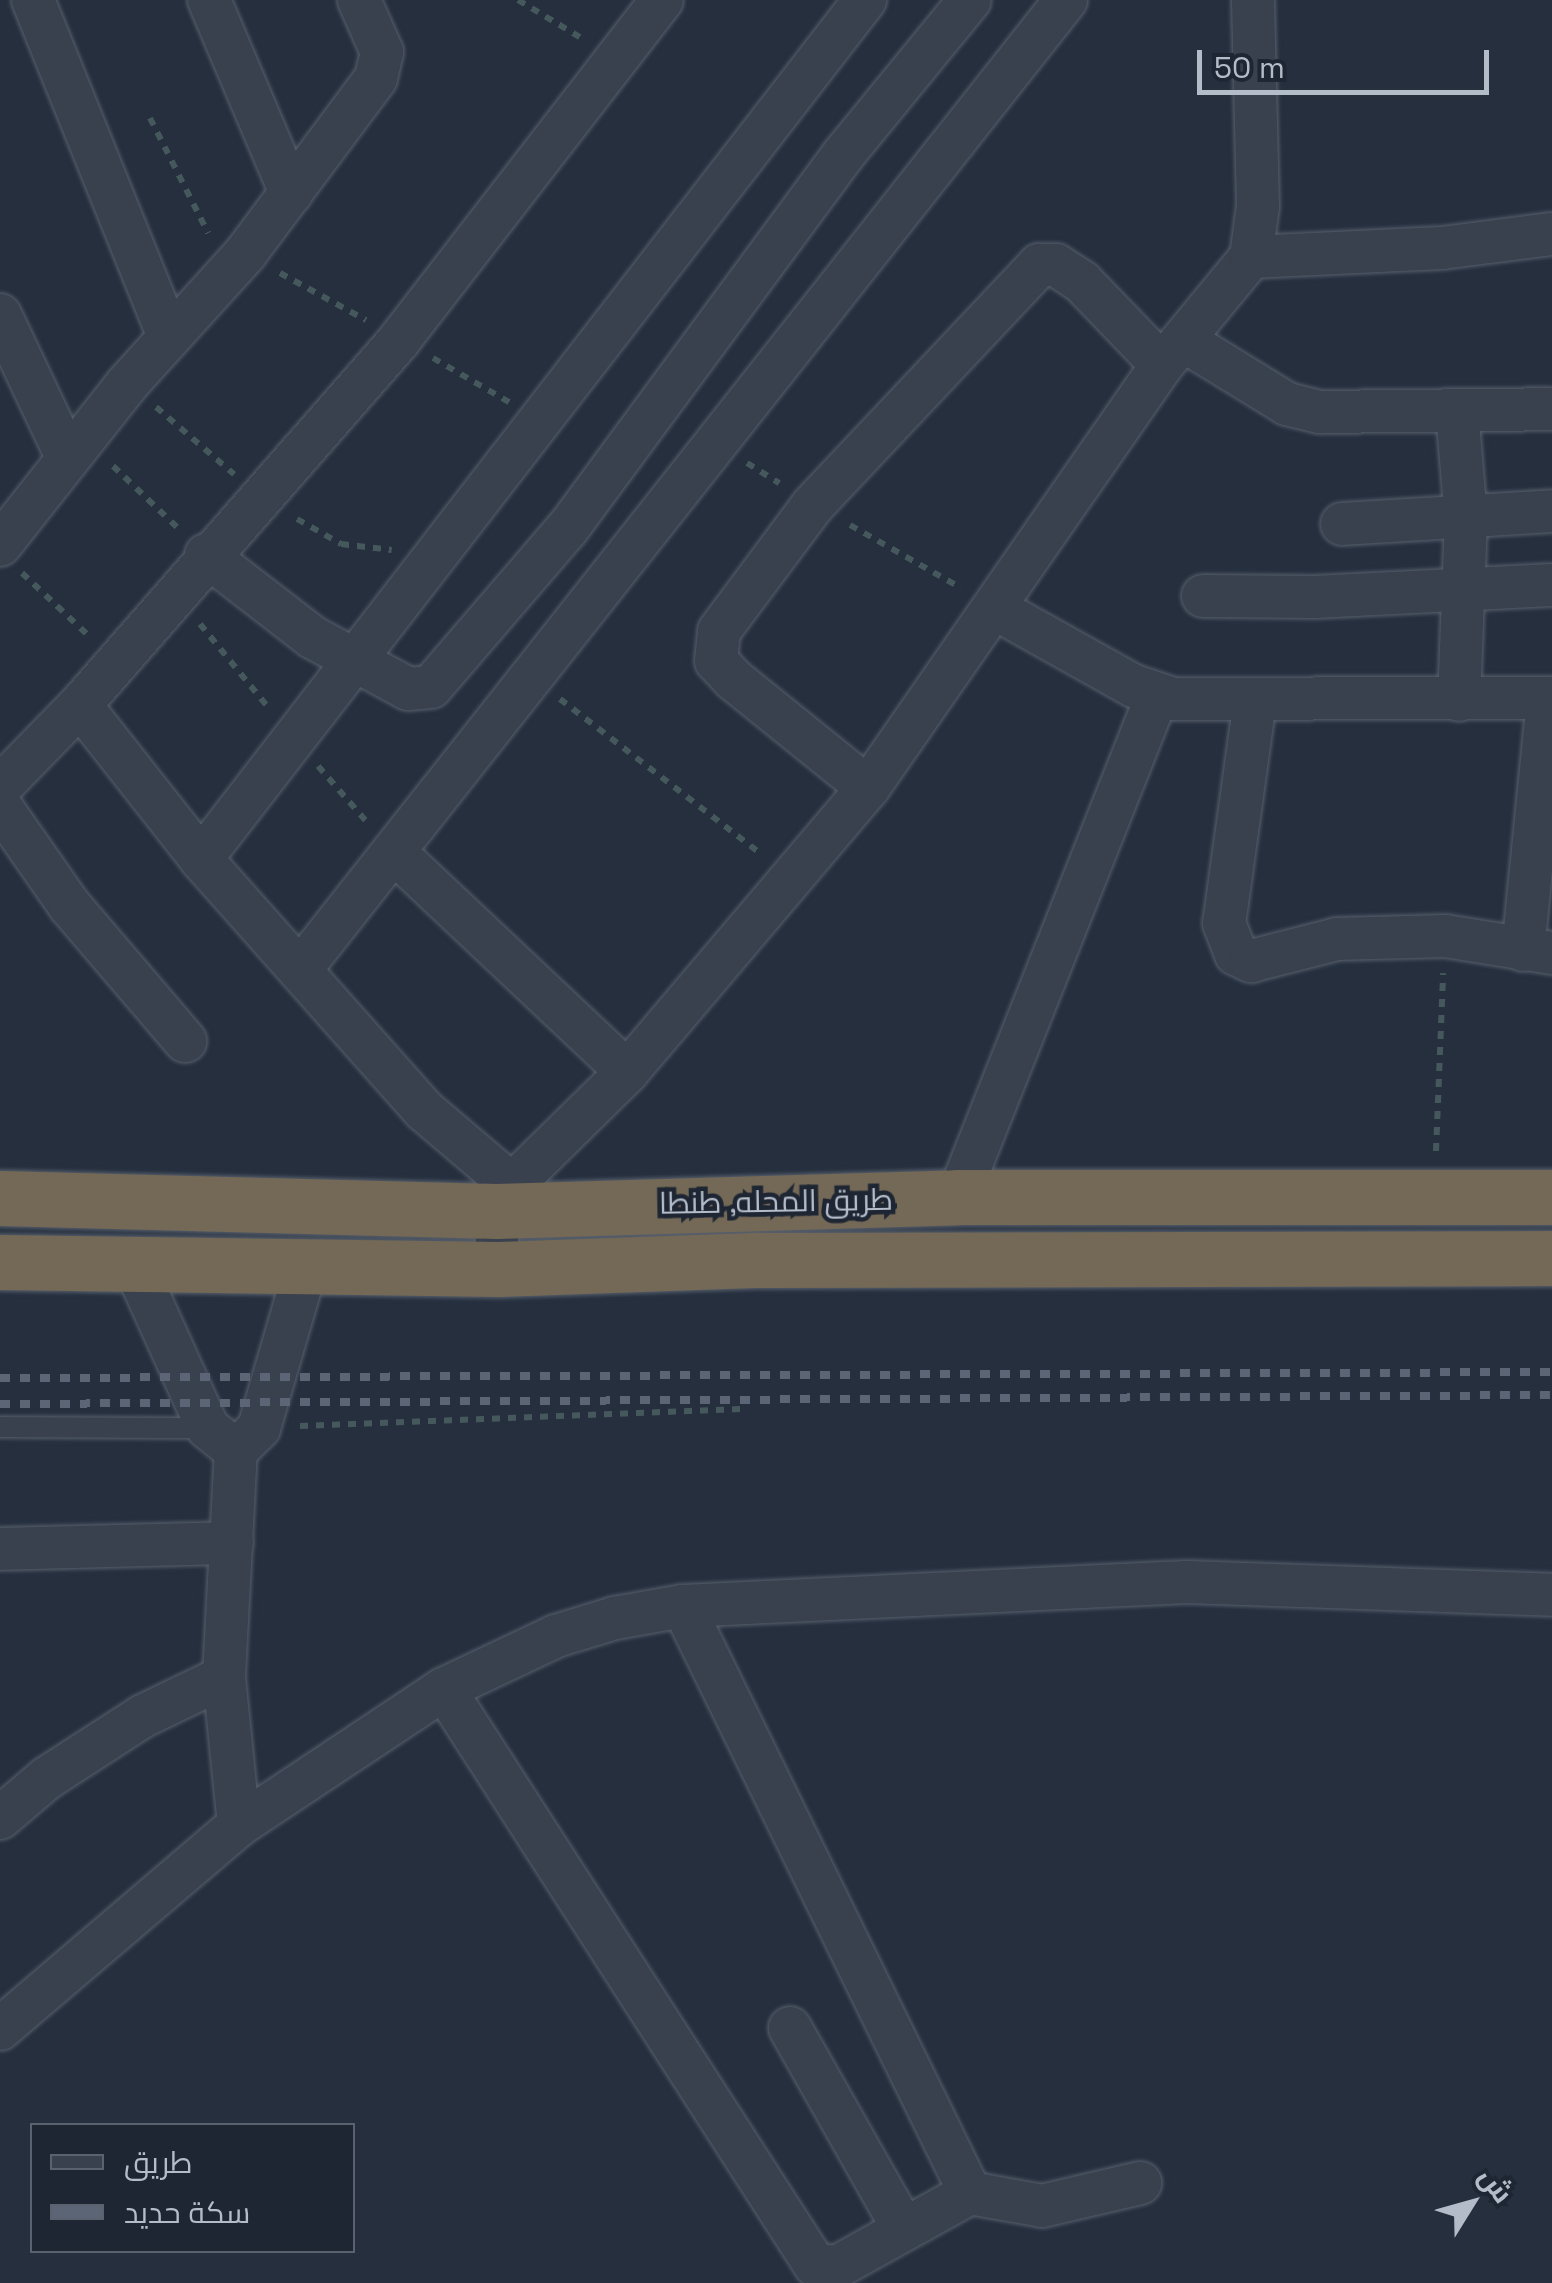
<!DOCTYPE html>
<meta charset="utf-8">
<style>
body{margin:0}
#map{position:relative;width:1552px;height:2283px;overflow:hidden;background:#252f3e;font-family:"Space Grotesk",Cairo,sans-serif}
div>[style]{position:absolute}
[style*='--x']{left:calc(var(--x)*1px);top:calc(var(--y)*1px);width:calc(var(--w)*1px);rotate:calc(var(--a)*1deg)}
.path>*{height:6px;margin-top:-3px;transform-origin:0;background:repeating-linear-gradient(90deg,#45595c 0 8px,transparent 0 16px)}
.roads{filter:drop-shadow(0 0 2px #575f6c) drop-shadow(0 0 2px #575f6c)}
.lane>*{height:20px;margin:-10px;padding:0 10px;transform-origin:10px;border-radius:10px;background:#39414e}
.street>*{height:42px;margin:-21px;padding:0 21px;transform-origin:21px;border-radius:21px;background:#39414e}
.highway>*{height:55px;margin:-27.5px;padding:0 27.5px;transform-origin:27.5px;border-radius:27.5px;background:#746956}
.rail>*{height:8px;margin-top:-4px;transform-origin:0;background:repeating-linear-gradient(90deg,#5b6575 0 10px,transparent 0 20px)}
span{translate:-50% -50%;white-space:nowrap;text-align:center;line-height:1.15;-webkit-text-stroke:9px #1e2633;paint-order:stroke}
.street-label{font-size:30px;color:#b5bcc9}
.legend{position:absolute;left:30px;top:2123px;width:325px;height:130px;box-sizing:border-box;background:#1e2633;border:2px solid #5a626f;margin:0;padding:12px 18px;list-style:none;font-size:30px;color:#b5bcc9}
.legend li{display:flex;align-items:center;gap:20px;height:50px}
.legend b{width:50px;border:2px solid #5a626f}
.north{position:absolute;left:1422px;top:2153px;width:100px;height:100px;-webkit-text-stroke:8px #1e2633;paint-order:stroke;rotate:53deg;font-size:28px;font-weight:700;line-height:40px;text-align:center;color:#b5bcc9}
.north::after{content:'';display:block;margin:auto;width:35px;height:45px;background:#b5bcc9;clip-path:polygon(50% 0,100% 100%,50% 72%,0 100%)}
.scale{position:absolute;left:1197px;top:50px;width:292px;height:45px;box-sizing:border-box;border:5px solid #b5bcc9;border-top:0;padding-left:12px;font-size:30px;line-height:35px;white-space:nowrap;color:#b5bcc9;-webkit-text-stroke:8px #1e2633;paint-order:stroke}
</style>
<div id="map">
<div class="path">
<i style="--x:518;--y:0;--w:76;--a:31"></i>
<i style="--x:150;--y:118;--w:129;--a:63.2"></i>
<i style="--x:280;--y:273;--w:98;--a:28.7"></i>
<i style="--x:433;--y:358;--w:88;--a:30.1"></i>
<i style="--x:156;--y:407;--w:103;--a:40.7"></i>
<i style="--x:747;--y:463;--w:38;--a:32"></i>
<i style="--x:113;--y:466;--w:93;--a:43.7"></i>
<i style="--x:297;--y:519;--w:51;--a:29.6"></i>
<i style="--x:341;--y:544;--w:51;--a:6.7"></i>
<i style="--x:850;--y:525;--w:128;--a:29.6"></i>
<i style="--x:22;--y:573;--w:93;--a:43.3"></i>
<i style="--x:200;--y:624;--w:107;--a:50.7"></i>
<i style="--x:560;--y:699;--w:252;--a:37.6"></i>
<i style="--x:318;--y:766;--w:73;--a:48.9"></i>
<i style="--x:1436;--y:1151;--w:178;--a:-87.7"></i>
<i style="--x:300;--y:1426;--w:448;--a:-2.2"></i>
</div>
<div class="roads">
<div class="lane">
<i style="--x:0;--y:1427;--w:208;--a:0.3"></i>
</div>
<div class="street">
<i style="--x:33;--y:0;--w:363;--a:68"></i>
<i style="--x:209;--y:0;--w:210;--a:67"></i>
<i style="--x:1251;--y:257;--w:191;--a:-2.7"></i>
<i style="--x:1442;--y:248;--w:111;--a:-7.3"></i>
<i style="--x:0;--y:315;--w:159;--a:64.7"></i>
<i style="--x:1183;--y:340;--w:122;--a:31.6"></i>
<i style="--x:1287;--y:404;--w:34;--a:14"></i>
<i style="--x:1320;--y:412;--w:232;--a:-0.7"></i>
<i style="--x:1457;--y:411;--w:108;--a:85.2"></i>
<i style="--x:1466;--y:519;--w:181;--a:92.2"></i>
<i style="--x:1342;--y:524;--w:210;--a:-3.5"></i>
<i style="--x:0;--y:545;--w:205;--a:-51.7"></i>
<i style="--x:127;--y:384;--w:176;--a:-47.8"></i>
<i style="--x:245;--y:254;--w:219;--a:-53.3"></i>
<i style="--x:376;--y:78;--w:27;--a:-77"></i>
<i style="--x:382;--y:52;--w:57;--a:-113.9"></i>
<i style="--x:206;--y:555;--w:134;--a:37.7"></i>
<i style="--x:312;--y:637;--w:109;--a:28.4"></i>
<i style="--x:408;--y:689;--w:23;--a:-5"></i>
<i style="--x:431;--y:687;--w:210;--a:-49.3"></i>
<i style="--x:568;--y:528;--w:463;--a:-53.6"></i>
<i style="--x:843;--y:155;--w:200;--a:-50.7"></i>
<i style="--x:1203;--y:596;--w:112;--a:0.5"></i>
<i style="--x:1315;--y:597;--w:237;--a:-2.9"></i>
<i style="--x:996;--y:609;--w:158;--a:29.2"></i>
<i style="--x:1134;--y:686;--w:41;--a:18.4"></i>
<i style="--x:1173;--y:699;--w:379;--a:-0.2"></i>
<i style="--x:1255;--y:701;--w:224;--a:97.9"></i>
<i style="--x:1224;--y:923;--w:33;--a:69"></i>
<i style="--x:1236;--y:954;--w:17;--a:25"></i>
<i style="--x:1251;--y:961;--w:89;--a:-14.3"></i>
<i style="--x:1337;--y:939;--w:108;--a:-1.6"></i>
<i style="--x:1445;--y:936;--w:108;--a:9"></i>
<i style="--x:80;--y:705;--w:196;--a:51.8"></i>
<i style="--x:201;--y:859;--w:337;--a:48.4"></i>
<i style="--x:425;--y:1111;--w:114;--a:40.4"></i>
<i style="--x:0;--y:787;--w:115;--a:-45.7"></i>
<i style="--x:80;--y:705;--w:486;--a:-48.8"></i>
<i style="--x:400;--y:339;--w:428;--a:-52.3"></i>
<i style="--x:868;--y:788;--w:172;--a:-141.1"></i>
<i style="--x:734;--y:680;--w:26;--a:-133"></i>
<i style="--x:716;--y:661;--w:30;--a:-84"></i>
<i style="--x:719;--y:631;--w:157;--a:-53.3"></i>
<i style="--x:813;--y:505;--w:330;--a:-46.7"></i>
<i style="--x:1039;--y:265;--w:17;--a:0"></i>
<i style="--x:1056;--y:265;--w:31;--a:33"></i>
<i style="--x:1082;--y:282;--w:115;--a:46.1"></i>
<i style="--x:0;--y:806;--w:121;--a:55.1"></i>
<i style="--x:69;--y:905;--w:179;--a:49.5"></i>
<i style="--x:395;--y:853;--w:319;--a:43.3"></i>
<i style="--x:201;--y:859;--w:1086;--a:-52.3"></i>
<i style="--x:1523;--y:950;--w:253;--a:-84.3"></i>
<i style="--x:303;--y:966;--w:1231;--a:-51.7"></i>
<i style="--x:958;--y:1197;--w:539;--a:-68.34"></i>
<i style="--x:132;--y:1260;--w:184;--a:65.7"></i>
<i style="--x:208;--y:1428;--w:36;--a:39"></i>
<i style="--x:498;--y:1269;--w:58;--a:-92"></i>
<i style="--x:496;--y:1211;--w:21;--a:-65"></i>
<i style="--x:505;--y:1192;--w:171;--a:-44.5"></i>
<i style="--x:627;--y:1072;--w:372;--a:-49.7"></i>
<i style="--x:868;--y:788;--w:515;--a:-55.2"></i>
<i style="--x:1162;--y:365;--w:140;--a:-50.5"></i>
<i style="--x:1251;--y:257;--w:51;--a:-82.2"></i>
<i style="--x:1258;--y:206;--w:206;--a:-91.4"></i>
<i style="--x:0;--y:1549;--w:232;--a:-1.5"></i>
<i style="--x:683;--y:1606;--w:653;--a:63.94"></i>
<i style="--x:444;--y:1689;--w:685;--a:57.21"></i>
<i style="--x:815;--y:2265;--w:22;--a:5"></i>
<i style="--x:837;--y:2267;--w:152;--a:-29.1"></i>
<i style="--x:970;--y:2193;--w:73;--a:10.2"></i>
<i style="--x:1042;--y:2206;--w:101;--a:-13.2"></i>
<i style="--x:0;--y:1818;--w:62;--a:-40.4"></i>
<i style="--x:47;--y:1778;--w:114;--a:-32.9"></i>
<i style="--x:143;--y:1716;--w:90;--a:-25.7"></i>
<i style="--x:239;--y:1825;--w:149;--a:-95.8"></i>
<i style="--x:224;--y:1677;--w:226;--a:-87"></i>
<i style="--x:236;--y:1451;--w:33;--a:-45"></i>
<i style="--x:259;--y:1428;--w:168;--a:-73.7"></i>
<i style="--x:790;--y:2028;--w:227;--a:60.5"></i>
<i style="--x:0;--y:2029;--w:314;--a:-40.5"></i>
<i style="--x:239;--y:1825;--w:246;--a:-33.6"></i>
<i style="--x:444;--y:1689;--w:124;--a:-25.3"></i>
<i style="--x:556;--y:1636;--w:62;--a:-17"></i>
<i style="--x:615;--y:1618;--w:69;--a:-10"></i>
<i style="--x:683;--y:1606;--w:505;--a:-2.73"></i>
<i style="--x:1187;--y:1582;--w:365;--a:2"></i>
</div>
<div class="highway">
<i style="--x:0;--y:1198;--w:496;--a:1.5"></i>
<i style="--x:496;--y:1211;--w:462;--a:-1.7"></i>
<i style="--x:958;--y:1197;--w:594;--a:0"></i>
<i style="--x:0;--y:1262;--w:498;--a:0.8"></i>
<i style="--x:498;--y:1269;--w:263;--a:-2"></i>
<i style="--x:761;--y:1260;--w:791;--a:-0.14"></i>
</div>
</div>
<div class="rail">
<i style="--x:0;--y:1378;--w:1552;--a:-0.22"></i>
<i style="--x:0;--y:1404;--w:1552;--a:-0.33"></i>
</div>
<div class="street-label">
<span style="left:776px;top:1202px;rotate:-1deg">طريق المحله, طنطا</span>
</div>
<ul class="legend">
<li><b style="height:12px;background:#39414e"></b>طريق</li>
<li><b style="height:12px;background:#5b6575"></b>سكة حديد</li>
</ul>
<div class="north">ش</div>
<div class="scale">50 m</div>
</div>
